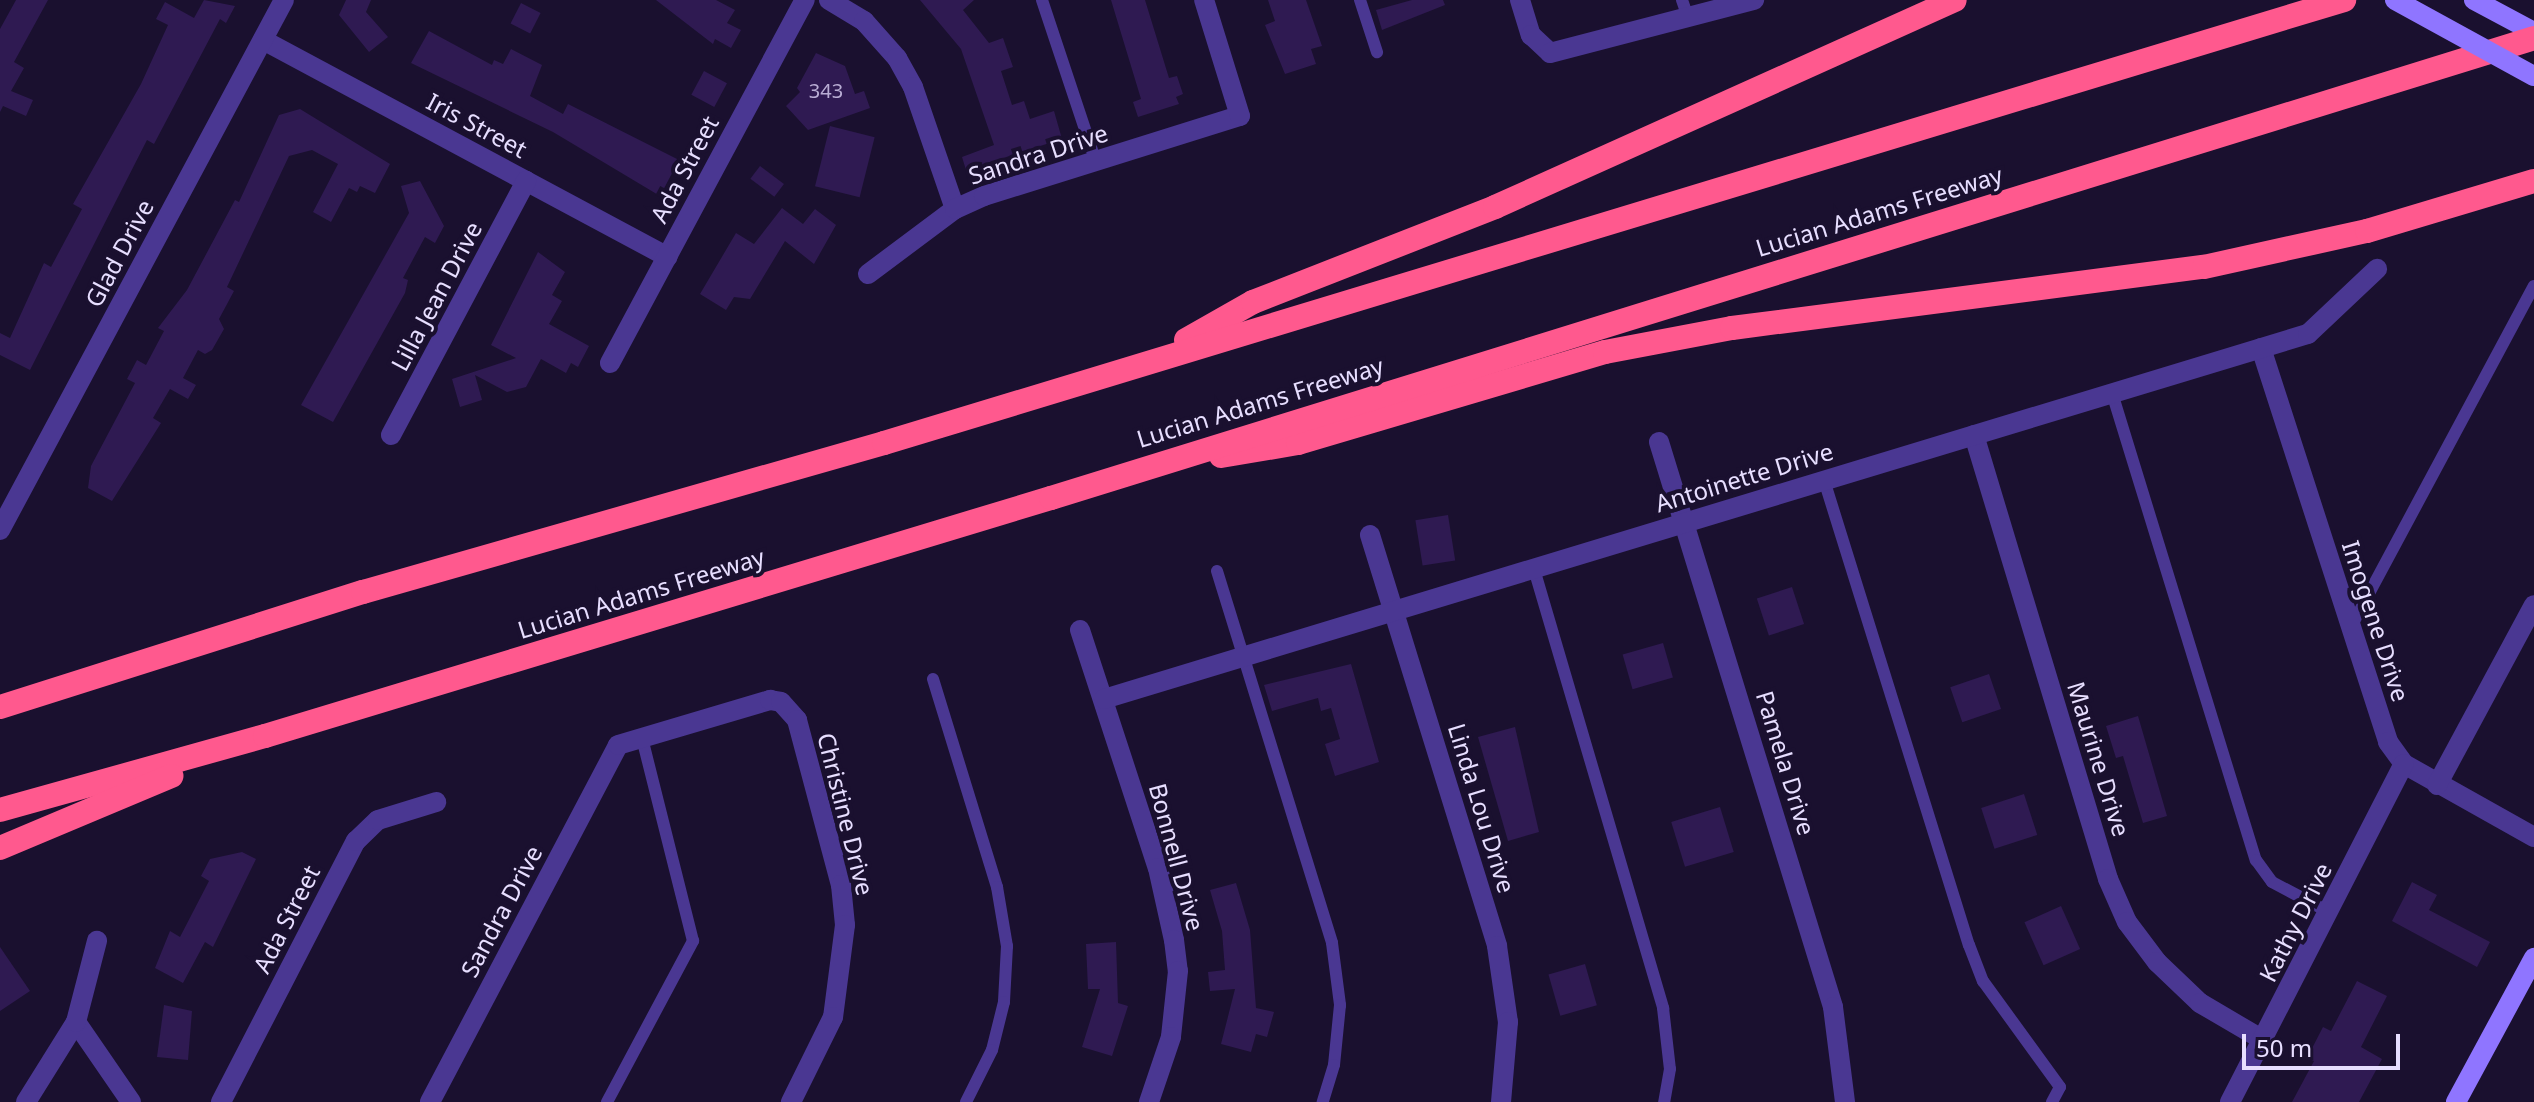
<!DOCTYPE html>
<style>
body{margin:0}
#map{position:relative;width:2534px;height:1102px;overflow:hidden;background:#1a102f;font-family:"Noto Sans",sans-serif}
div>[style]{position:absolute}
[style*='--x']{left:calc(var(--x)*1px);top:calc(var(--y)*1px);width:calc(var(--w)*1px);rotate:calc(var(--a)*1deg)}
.building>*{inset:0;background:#2f1a52;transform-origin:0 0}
.lane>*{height:12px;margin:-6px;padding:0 6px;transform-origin:6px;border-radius:6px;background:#4a3792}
.street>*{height:20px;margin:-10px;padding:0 10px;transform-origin:10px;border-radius:10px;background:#4a3792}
.secondary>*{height:20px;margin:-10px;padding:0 10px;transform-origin:10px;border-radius:10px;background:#8f75ff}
.highway>*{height:24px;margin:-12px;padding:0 12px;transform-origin:12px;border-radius:12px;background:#ff598e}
.secondary-bridge>*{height:20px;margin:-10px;padding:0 10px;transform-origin:10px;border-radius:10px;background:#8f75ff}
span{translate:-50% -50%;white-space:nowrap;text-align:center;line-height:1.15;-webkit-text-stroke:8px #1a102f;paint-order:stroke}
.number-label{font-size:20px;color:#b9add4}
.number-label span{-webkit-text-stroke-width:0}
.street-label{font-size:24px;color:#e7deff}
.scale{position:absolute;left:2242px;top:1034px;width:158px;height:36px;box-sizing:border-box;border:4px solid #e7deff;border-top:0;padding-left:10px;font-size:24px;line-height:28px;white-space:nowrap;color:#e7deff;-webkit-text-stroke:6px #1a102f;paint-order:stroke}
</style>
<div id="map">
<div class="building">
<i style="clip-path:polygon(16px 0,48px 0,14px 62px,24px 68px,11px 91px,33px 100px,26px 116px,3px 106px,0 112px,0 29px)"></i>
<i style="clip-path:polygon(204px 0,235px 6px,226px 23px,220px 19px,154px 144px,147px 140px,30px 370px,0 355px,0 333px,10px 338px,44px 263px,51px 267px,82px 209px,73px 204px,141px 84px,168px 25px,156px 19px,165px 2px,194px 18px)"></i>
<i style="clip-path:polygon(346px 0,371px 0,366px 12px,388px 37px,369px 52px,339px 15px)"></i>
<i style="clip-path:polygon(656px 0,716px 0,735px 10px,727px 23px,741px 30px,731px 48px,715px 39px,713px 44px)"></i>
<i style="clip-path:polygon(920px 0,974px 0,963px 10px,989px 43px,1003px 38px,1013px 67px,1001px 71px,1012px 105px,1024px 101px,1030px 119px,1054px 111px,1062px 139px,966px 170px,962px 157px,994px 145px,961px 49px)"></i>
<i style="clip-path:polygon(1111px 0,1145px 0,1169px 78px,1177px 76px,1183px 94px,1176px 97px,1179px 104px,1138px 117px,1133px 102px,1141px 99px)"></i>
<i style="clip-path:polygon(1268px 0,1306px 0,1322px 46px,1311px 49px,1316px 64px,1285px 74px,1265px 25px,1275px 21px)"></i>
<i style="clip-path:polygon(1412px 0,1443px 0,1445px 5px,1382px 30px,1376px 10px)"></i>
<i style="left:521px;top:3px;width:22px;height:23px;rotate:27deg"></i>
<i style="clip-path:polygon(429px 31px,492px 65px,494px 60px,503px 64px,511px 49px,542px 65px,530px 96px,563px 114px,568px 104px,679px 160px,660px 196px,553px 132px,411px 63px)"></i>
<i style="clip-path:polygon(816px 53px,845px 66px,855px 94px,864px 91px,870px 108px,808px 130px,786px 106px,800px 92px,797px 88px)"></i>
<i style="left:704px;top:71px;width:26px;height:27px;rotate:28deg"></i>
<i style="clip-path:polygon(300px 109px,390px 164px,375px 193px,360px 186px,357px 192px,349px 188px,331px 222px,313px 212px,338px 164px,312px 150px,289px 156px,227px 287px,234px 291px,219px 319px,224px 329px,212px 350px,205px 354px,198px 350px,183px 378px,196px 385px,188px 399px,170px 389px,153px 418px,161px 423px,112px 501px,88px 488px,91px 466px,135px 383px,127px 379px,137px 360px,146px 365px,164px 331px,158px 328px,187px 290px,235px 200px,239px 202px,279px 115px)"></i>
<i style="left:830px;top:126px;width:46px;height:62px;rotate:14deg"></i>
<i style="left:760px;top:166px;width:30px;height:16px;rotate:37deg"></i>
<i style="clip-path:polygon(420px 181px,444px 226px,435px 243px,425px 237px,403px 278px,408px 280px,405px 293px,333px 422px,301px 405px,409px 213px,401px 186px)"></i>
<i style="clip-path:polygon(782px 208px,803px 224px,815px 209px,836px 225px,814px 264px,785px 241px,750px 299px,734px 297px,726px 310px,700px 294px,736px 233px,754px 244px)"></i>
<i style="clip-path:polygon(538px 252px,565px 272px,552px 295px,562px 301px,549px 324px,589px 346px,578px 367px,571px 363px,566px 373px,541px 359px,526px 387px,507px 392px,475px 375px,482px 400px,460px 407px,452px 379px,516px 358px,491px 345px)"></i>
<i style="left:1448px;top:515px;width:46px;height:33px;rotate:81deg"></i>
<i style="left:1792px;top:587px;width:39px;height:37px;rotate:72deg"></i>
<i style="left:1663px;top:643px;width:36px;height:42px;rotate:74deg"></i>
<i style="clip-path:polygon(1351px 664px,1379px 762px,1335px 776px,1325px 744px,1340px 739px,1331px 708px,1321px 711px,1318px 698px,1272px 711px,1264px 685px)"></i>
<i style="left:1989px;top:674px;width:37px;height:41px;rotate:71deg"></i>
<i style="clip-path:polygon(2138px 716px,2167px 816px,2143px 823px,2123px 756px,2116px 758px,2106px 726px)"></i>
<i style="clip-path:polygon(1515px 727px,1539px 832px,1508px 841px,1478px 737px)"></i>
<i style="left:2024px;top:794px;width:43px;height:45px;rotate:72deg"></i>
<i style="left:1720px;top:807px;width:47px;height:51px;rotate:73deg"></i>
<i style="clip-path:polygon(242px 852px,256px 859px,213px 947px,205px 942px,183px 983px,155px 968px,170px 931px,180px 937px,209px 881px,201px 876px,210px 859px)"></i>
<i style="clip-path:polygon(2412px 882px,2437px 895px,2429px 910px,2490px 942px,2477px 967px,2392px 921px)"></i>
<i style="clip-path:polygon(1236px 883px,1250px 930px,1256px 1008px,1274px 1012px,1267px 1037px,1256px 1034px,1251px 1052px,1221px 1044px,1235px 989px,1210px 991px,1208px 972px,1225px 970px,1222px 931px,1210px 890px)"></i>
<i style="left:2061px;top:906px;width:47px;height:40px;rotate:66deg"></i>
<i style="clip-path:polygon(1116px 942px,1118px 1003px,1128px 1006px,1112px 1056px,1082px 1047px,1100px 989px,1088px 989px,1086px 944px)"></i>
<i style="clip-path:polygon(0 947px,30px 991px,0 1011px)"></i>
<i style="left:1585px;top:964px;width:43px;height:38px;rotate:74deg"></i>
<i style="clip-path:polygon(2357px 981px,2387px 996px,2361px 1047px,2382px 1059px,2359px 1102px,2292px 1102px,2314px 1061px,2307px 1058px,2323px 1027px,2331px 1031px)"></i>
<i style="clip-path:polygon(164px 1005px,192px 1011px,188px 1060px,157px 1057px)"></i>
</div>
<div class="lane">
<i style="--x:1042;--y:0;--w:171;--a:71.6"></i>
<i style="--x:1360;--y:0;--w:55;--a:71.9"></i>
<i style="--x:1682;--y:0;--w:18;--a:71"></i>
<i style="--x:2112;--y:393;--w:489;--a:72.9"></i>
<i style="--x:2256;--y:860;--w:27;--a:54"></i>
<i style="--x:2272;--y:882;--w:64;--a:27.8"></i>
<i style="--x:1824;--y:480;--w:487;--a:72.7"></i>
<i style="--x:1969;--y:945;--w:39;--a:69"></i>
<i style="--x:1983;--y:981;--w:131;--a:54"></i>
<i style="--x:2060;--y:1087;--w:17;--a:118"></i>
<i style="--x:1534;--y:569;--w:458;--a:73.6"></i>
<i style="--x:1663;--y:1008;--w:61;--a:83.5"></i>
<i style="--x:1670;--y:1069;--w:34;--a:100"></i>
<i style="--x:1217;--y:571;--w:389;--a:72.8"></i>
<i style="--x:1332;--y:943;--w:63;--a:82.6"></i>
<i style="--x:1340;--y:1005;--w:60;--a:95.7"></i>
<i style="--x:1334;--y:1065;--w:39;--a:107"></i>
<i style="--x:2351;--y:627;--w:387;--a:-61.8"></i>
<i style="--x:933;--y:679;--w:218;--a:72.9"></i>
<i style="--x:997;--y:887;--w:60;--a:80.4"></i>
<i style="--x:1007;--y:946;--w:56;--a:93.1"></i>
<i style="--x:1004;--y:1002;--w:49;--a:104"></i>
<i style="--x:992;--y:1050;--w:58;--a:116.6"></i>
<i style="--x:607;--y:1102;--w:183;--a:-61.9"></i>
<i style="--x:693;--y:941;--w:209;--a:-104.1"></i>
</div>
<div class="street">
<i style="--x:829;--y:0;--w:41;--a:31"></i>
<i style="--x:864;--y:21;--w:50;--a:48.3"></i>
<i style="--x:897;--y:58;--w:33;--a:61"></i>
<i style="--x:913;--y:87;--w:129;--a:71"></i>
<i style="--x:1520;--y:0;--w:37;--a:73"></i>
<i style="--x:1531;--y:35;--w:26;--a:43"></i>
<i style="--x:1550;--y:53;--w:211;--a:-14.6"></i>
<i style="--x:263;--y:40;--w:459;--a:28.2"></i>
<i style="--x:868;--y:274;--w:109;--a:-36.8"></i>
<i style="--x:955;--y:209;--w:32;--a:-24"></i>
<i style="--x:984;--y:196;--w:268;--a:-17.4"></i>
<i style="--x:1240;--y:116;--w:121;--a:-107.2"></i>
<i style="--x:2261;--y:348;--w:414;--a:72.1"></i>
<i style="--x:2388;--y:742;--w:27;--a:54"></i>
<i style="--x:2404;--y:764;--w:149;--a:29.3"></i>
<i style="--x:610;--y:363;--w:412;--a:-61.8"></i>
<i style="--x:391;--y:435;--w:288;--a:-62"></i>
<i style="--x:1974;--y:435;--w:464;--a:73.2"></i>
<i style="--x:2108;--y:879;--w:47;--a:66.2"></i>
<i style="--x:2127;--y:922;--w:50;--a:53.1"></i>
<i style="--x:2157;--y:962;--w:59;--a:43.6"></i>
<i style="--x:2200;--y:1003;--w:73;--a:30.4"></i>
<i style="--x:1659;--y:442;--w:591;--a:72.88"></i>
<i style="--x:1833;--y:1007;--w:96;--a:82.8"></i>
<i style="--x:0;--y:530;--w:601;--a:-61.82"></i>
<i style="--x:1370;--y:535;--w:430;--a:72.8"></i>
<i style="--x:1497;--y:946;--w:77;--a:81.8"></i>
<i style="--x:1508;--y:1022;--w:80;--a:95"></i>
<i style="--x:1080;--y:630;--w:250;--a:71.9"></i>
<i style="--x:1158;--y:868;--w:74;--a:77.5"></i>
<i style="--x:1174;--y:940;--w:31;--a:83"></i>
<i style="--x:1178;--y:971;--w:66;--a:96.1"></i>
<i style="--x:1171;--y:1037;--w:69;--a:108.7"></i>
<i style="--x:1104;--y:699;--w:1258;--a:-16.87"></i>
<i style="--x:2308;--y:334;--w:95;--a:-43.3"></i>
<i style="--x:2437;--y:785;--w:204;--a:-61.7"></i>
<i style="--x:76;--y:1022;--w:97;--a:55.5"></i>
<i style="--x:26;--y:1102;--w:94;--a:-58"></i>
<i style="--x:76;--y:1022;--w:84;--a:-75.5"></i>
<i style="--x:221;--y:1102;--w:294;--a:-62.7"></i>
<i style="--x:356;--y:841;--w:30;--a:-44"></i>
<i style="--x:378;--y:820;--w:61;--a:-17.2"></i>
<i style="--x:430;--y:1102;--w:403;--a:-62.2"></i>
<i style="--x:618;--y:745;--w:159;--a:-16.5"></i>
<i style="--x:770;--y:700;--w:11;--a:10"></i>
<i style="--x:781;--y:702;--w:24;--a:48"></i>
<i style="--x:797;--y:720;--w:171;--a:75.1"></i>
<i style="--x:841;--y:885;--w:40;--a:84.3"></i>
<i style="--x:845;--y:925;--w:93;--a:97.4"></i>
<i style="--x:833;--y:1017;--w:95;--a:116.3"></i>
<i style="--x:2230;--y:1102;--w:380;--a:-62.8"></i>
</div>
<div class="secondary">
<i style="--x:2474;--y:0;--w:68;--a:28.1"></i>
<i style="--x:2456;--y:1102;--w:164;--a:-61.6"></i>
</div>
<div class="highway">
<i style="--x:1186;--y:340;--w:77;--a:-29.6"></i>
<i style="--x:1253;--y:302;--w:260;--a:-21.4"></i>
<i style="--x:1495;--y:207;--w:504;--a:-24.23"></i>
<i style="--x:1221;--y:456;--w:78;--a:-9.6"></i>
<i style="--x:1298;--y:443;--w:320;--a:-16.5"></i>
<i style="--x:1605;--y:352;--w:129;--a:-10.7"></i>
<i style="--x:1732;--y:328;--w:476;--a:-7.4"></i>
<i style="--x:2204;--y:267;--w:167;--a:-12.5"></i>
<i style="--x:2367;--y:231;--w:174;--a:-16.7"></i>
<i style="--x:0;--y:707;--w:381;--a:-17.6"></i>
<i style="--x:363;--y:592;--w:542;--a:-15.96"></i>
<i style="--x:884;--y:443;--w:1526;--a:-16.88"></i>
<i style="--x:0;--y:810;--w:275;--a:-15.6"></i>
<i style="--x:265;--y:736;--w:821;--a:-16.85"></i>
<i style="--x:1051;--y:498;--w:1553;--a:-17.23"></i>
<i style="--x:0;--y:848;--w:186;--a:-22.8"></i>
</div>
<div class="secondary-bridge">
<i style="--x:2395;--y:0;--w:158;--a:28.7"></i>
</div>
<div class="number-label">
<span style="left:826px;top:90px">343</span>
</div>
<div class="street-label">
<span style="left:477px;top:125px;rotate:28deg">Iris Street</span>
<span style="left:1038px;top:154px;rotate:-18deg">Sandra Drive</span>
<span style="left:684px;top:169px;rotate:-62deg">Ada Street</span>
<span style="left:1879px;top:211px;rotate:-17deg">Lucian Adams Freeway</span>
<span style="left:119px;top:253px;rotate:-62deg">Glad Drive</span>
<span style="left:436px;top:296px;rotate:-62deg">Lilla Jean Drive</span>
<span style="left:1260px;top:402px;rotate:-17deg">Lucian Adams Freeway</span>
<span style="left:1744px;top:477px;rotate:-17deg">Antoinette Drive</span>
<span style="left:641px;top:593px;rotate:-17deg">Lucian Adams Freeway</span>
<span style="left:2376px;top:621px;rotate:72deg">Imogene Drive</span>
<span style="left:2099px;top:759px;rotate:73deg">Maurine Drive</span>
<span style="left:1786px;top:763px;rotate:73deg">Pamela Drive</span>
<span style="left:1482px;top:808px;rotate:73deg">Linda Lou Drive</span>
<span style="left:846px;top:814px;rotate:76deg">Christine Drive</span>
<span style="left:1177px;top:857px;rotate:75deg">Bonnell Drive</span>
<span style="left:501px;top:911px;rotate:-62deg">Sandra Drive</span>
<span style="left:286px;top:919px;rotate:-63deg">Ada Street</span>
<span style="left:2295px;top:922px;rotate:-63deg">Kathy Drive</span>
</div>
<div class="scale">50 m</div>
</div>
